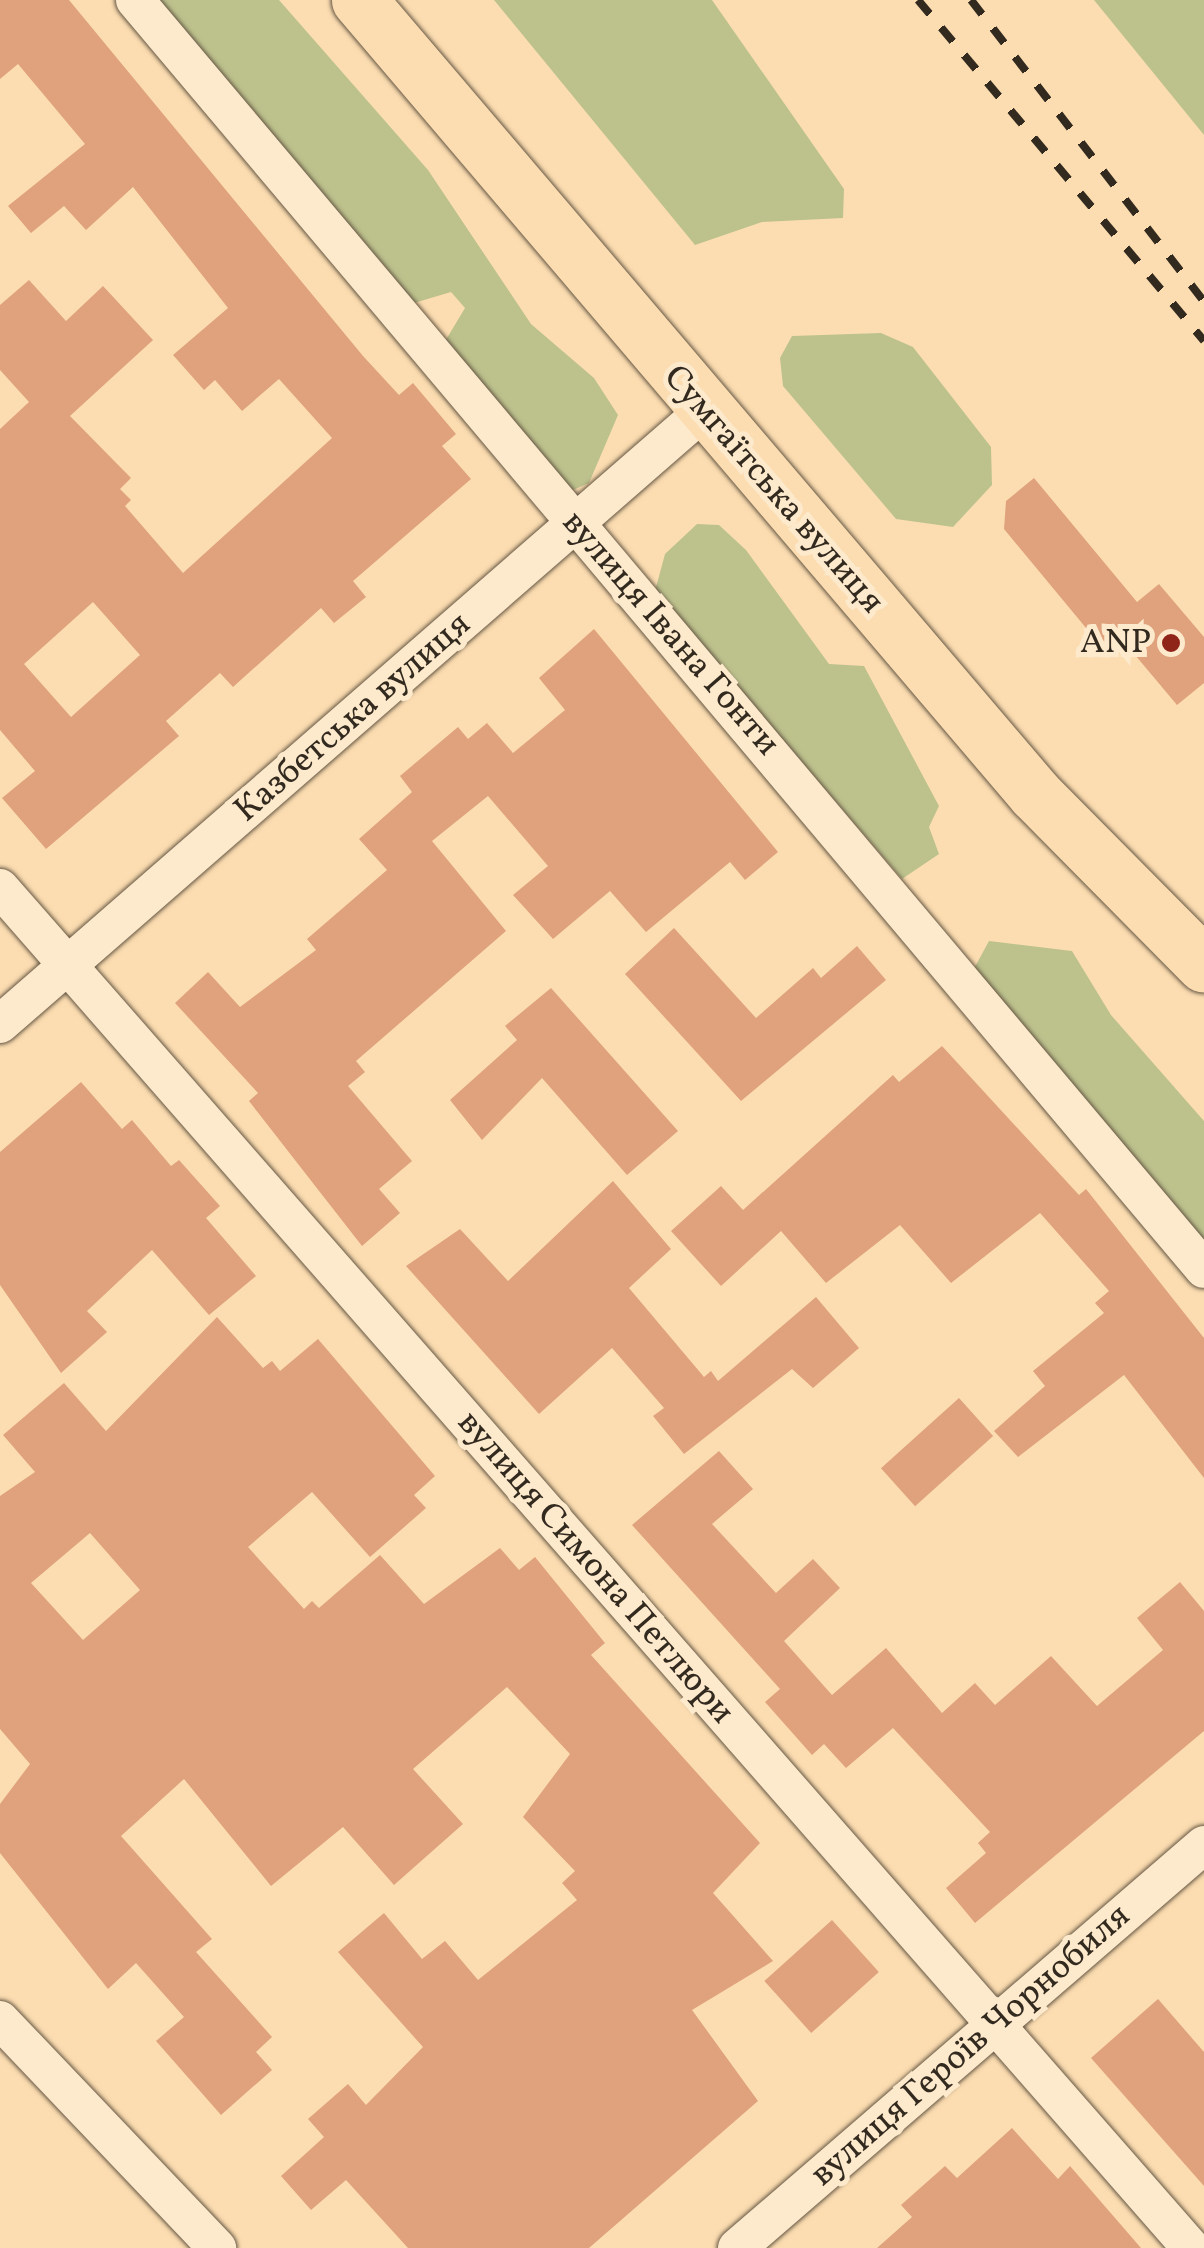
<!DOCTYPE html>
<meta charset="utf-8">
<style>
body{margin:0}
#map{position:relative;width:1204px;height:2248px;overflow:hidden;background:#fcddb1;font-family:Vollkorn,serif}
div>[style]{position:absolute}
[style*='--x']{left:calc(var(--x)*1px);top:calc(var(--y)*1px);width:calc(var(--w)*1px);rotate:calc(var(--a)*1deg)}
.green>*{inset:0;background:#bdc28d}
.building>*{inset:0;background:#dfa27c;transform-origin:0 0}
.roads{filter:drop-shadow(0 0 2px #655744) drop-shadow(0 0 2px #655744)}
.minor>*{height:38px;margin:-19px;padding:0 19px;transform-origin:19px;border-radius:19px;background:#fde9cc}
.primary>*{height:55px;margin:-27.5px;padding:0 27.5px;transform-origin:27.5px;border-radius:27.5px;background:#fcddb1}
.rail>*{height:8px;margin-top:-4px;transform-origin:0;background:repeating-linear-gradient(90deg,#332a1f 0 18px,transparent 0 36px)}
.dots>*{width:28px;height:28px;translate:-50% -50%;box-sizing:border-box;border:5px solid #fde9cc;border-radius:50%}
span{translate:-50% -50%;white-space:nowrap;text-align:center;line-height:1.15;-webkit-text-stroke:10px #fde9cc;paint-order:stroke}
.street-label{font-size:35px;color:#332a1f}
.poi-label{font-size:35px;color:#332a1f}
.right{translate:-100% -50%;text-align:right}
</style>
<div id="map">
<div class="green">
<i style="clip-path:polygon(149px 0,279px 0,428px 170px,531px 324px,594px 378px,618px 415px,589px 483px,566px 493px,444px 343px,465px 308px,451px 292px,404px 306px)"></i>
<i style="clip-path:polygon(494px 0,712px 0,844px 189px,843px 218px,762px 222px,695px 245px)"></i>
<i style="clip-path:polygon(1094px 0,1204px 0,1204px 135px)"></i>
<i style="clip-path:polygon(881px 333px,913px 347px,991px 447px,992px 485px,953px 527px,896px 519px,783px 386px,780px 358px,792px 336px)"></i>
<i style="clip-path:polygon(697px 524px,719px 525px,746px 550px,829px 664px,864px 666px,939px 806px,929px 827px,939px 854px,902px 879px,655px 591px,665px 554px)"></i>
<i style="clip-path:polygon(989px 941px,1072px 951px,1111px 1015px,1204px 1121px,1204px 1258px,971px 974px)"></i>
</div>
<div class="building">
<i style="clip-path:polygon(evenodd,0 0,69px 0,363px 356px,399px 395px,413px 383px,456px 434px,442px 446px,471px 479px,353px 581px,366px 597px,334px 623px,321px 608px,233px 687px,220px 673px,166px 721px,179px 736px,46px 849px,2px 798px,35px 771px,0 730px,0 429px,29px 402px,0 370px,0 305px,29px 280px,66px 321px,103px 286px,153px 340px,70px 416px,131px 478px,120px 489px,131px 500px,125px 506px,183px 573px,332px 438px,279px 379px,242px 411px,215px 380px,204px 390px,173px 355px,228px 308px,133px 187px,86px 230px,64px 206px,31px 233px,8px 206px,85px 144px,18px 64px,0 79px,0 0,93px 602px,140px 655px,71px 717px,24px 664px,93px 602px)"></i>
<i style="clip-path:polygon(1034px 478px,1137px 602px,1159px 584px,1204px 637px,1204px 683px,1177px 705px,1125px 643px,1096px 640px,1004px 529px,1006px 501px)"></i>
<i style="clip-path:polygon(594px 629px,778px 852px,745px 880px,730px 862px,646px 932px,610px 891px,553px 939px,513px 895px,548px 866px,488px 796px,432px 841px,506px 931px,356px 1061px,365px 1072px,348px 1086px,412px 1161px,379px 1189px,400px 1213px,362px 1246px,249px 1101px,258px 1093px,175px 1003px,208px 972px,240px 1007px,316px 950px,307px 939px,387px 870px,359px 839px,412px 792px,400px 776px,458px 727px,468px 739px,487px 723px,513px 753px,565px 710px,539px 678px)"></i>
<i style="clip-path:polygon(674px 928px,756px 1018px,813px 968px,821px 978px,857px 946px,886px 980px,741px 1101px,625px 974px)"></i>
<i style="clip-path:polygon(551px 988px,678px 1131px,627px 1175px,542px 1078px,482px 1140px,450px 1100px,517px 1040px,505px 1026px)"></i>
<i style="clip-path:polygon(942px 1046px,1079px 1195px,1086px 1189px,1204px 1338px,1204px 1478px,1124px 1375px,1018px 1457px,994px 1431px,1045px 1386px,1033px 1371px,1104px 1313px,1095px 1303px,1109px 1291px,1040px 1213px,951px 1283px,900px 1225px,826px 1283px,781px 1231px,721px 1286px,671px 1231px,721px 1186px,743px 1210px,893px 1075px,899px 1082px)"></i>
<i style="clip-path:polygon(81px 1082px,122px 1129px,132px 1120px,171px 1166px,179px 1160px,220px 1206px,206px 1218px,256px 1276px,209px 1315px,152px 1250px,87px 1311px,107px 1332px,61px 1373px,0 1285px,0 1152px)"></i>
<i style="clip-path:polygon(613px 1181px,671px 1249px,629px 1288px,704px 1377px,711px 1371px,718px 1381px,816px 1297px,859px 1348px,813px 1388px,792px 1369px,684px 1454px,653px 1416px,664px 1408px,612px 1348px,539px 1414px,406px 1266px,460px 1229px,508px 1281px)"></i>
<i style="clip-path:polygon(evenodd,217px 1317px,263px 1368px,272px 1361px,280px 1371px,318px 1339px,435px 1476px,414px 1495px,426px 1508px,370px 1557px,312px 1492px,248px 1547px,304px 1609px,312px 1601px,319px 1608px,380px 1555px,424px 1604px,500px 1548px,519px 1570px,535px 1557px,605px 1643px,591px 1655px,760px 1843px,713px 1893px,773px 1961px,692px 2010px,758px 2101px,589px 2248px,408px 2248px,346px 2180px,311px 2210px,281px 2176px,324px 2137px,308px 2119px,348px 2084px,366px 2105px,423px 2047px,338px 1952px,384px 1913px,422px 1959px,445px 1941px,478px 1980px,577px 1900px,562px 1883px,575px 1871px,523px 1817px,570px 1754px,507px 1687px,413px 1769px,463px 1824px,394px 1885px,343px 1827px,271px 1886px,184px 1779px,121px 1836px,212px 1939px,196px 1952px,272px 2037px,256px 2052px,272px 2070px,221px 2115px,156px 2041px,184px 2017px,136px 1963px,108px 1989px,0 1853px,0 1804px,30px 1764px,0 1729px,0 1496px,35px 1472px,3px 1435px,64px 1383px,106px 1431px,217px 1317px,90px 1533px,140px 1590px,83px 1640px,31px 1583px,90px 1533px)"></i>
<i style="left:959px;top:1398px;width:51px;height:105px;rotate:48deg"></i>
<i style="clip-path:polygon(719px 1451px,753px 1489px,712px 1524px,776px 1593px,813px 1559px,840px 1588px,784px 1641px,832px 1695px,886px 1648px,942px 1713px,975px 1683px,995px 1705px,1051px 1656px,1097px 1706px,1163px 1650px,1137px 1618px,1180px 1582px,1204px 1611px,1204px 1731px,975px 1923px,946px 1888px,986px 1853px,978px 1843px,990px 1832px,893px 1728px,846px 1768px,824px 1744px,812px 1755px,765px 1702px,780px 1689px,632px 1525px)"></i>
<i style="left:832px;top:1920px;width:70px;height:91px;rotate:48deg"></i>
<i style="clip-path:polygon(1158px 1999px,1204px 2052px,1204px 2186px,1091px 2058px)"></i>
<i style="clip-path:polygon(1012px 2128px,1058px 2179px,1070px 2166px,1141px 2248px,877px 2248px,912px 2217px,901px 2205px,945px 2166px,957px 2178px)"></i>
</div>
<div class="roads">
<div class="minor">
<i style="--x:135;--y:0;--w:1659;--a:49.89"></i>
<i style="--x:0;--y:888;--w:1808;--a:48.79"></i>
<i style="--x:0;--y:1024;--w:933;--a:-41.05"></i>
<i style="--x:0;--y:2020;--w:315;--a:46.4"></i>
<i style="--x:737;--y:2248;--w:617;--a:-40.79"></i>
</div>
<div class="primary">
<i style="--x:359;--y:0;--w:1043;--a:49.59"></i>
<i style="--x:1035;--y:794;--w:240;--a:45.3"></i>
</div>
</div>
<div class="rail">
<i style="--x:918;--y:0;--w:445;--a:50"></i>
<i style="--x:971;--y:0;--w:381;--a:52.3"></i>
</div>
<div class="dots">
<i style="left:1171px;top:643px;background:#8f2418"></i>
</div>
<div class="street-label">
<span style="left:773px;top:490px;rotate:49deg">Сумгаїтська вулиця</span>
<span style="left:670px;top:634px;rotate:49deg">вулиця Івана Гонти</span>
<span style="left:353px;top:718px;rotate:-41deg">Казбетська вулиця</span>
<span style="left:595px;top:1568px;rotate:49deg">вулиця Симона Петлюри</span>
<span style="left:971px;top:2046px;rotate:-41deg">вулиця Героїв Чорнобиля</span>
</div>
<div class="poi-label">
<span class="right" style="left:1151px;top:643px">ANP</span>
</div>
</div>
